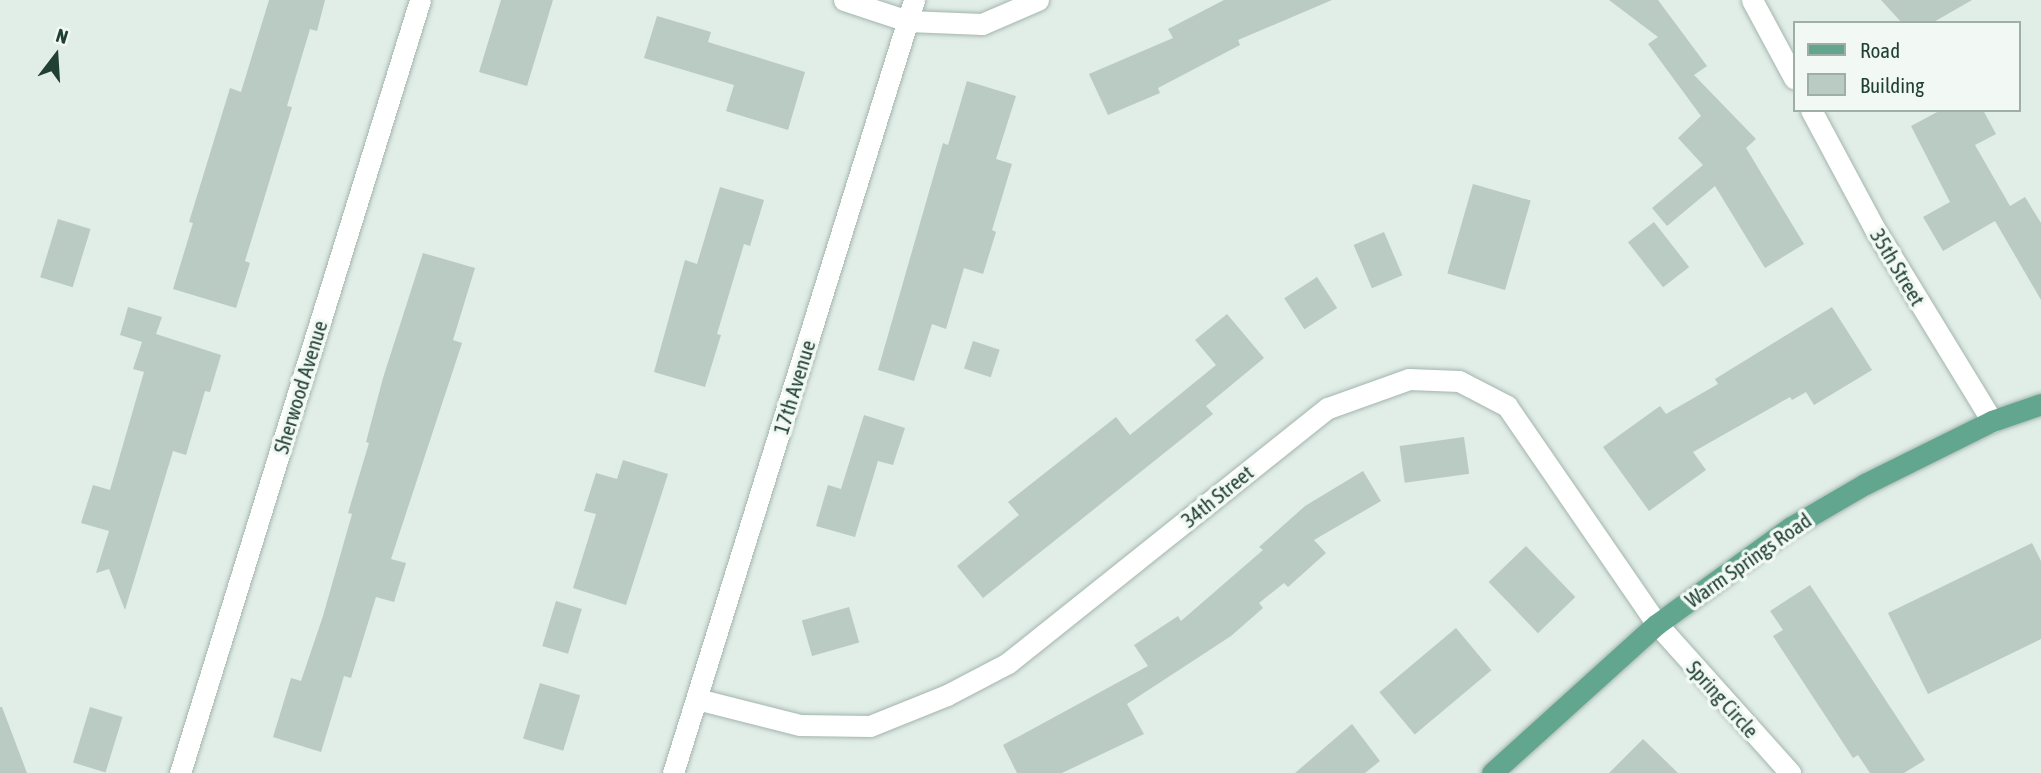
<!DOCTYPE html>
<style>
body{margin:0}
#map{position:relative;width:2041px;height:773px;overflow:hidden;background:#e1ede7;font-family:"Asap Condensed",sans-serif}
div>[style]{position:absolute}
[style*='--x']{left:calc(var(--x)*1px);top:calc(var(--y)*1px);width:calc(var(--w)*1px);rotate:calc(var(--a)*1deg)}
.building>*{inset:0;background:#b9cbc2;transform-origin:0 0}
.roads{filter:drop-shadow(0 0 2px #a3b5ae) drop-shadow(0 0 2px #a3b5ae)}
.minor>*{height:21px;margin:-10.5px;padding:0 10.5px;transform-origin:10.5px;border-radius:10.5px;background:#fff}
.major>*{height:21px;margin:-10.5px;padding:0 10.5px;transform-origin:10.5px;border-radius:10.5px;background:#62a690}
span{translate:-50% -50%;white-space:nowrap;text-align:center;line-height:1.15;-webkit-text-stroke:7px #f2f9f5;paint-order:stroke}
.street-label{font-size:21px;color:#203f35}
.legend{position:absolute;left:1793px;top:21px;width:228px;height:91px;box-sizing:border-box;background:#f2f9f5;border:2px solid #9eafa8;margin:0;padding:9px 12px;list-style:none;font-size:21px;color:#203f35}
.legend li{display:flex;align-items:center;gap:14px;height:35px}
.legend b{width:35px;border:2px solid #9eafa8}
.north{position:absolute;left:21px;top:21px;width:70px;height:70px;-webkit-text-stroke:5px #f2f9f5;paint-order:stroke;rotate:17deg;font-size:19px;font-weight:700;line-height:28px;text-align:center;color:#203f35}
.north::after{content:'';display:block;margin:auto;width:24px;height:32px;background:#203f35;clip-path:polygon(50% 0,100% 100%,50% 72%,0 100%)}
</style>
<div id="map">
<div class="building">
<i style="clip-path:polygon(269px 0,325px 0,317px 31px,310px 29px,287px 106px,292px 107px,245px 261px,250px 263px,236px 308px,173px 289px,193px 223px,189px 222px,230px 88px,241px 92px)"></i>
<i style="clip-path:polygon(501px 0,553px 0,527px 86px,479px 72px)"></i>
<i style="clip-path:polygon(1224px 0,1332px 0,1238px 40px,1240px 45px,1158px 88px,1160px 93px,1108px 115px,1089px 74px,1173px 38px,1168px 29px)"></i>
<i style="clip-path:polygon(1609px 0,1658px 0,1707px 66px,1694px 75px,1756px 139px,1746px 148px,1804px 244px,1765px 268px,1715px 186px,1667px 226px,1652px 208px,1703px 165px,1678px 138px,1701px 116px,1648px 44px,1658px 37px)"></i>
<i style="clip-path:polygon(1881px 0,1972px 0,1932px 23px,1902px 23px)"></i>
<i style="clip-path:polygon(657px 16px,711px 32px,708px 42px,805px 72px,788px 130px,726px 111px,734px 85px,644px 58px)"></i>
<i style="clip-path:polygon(967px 81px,1016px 96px,996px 159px,1012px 164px,992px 230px,996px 232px,983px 274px,964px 268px,946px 329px,932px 324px,914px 381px,878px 370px,943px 143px,948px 145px)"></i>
<i style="clip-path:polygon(1941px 110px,1983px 110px,1996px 134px,1975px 145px,2010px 206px,2025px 197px,2041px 223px,2041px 300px,1995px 221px,1943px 251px,1923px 217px,1950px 202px,1911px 126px)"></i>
<i style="left:1473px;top:184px;width:60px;height:93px;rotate:16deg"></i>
<i style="clip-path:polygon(720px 187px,764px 200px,750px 246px,744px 244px,717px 334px,721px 335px,705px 387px,654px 372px,685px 260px,697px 264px)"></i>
<i style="left:58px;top:219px;width:34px;height:61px;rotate:17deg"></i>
<i style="left:1654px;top:222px;width:57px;height:33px;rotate:52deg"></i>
<i style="left:1384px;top:232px;width:47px;height:33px;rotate:67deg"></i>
<i style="clip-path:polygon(423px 253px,475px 268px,453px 340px,462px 343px,391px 559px,406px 563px,394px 602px,376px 597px,351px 678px,344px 676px,321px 752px,273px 737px,291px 678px,301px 681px,323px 616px,352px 514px,348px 513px,369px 443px,366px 442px,383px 378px)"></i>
<i style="left:1317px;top:277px;width:37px;height:39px;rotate:57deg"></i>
<i style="clip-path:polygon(128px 307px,162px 317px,156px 334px,221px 355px,210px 392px,205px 391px,186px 455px,173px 451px,125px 610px,109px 569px,96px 573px,109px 531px,81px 523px,93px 485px,110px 490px,144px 372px,133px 369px,142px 342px,120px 335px)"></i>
<i style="clip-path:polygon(1832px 307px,1872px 370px,1814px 405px,1806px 392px,1792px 400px,1790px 397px,1693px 452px,1706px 470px,1649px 511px,1603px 447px,1660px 406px,1666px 414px,1718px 384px,1715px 379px)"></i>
<i style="clip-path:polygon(1227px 314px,1264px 358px,1206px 406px,1213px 414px,983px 598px,957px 566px,1019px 515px,1008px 502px,1116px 417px,1130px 435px,1216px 365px,1195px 340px)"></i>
<i style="left:973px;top:341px;width:28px;height:29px;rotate:18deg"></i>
<i style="clip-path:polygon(864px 415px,905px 428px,893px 465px,878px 461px,855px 537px,816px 526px,828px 485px,841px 489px)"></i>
<i style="left:1464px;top:437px;width:37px;height:65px;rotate:82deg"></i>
<i style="clip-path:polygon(623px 460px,668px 474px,626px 605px,573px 588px,596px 514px,584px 511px,596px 473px,617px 479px)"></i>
<i style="clip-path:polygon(1363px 471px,1381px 501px,1314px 540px,1326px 553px,1288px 587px,1284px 583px,1259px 603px,1263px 608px,1231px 636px,1127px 704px,1144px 734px,1062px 773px,1017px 773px,1003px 745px,1148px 666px,1134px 645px,1178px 616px,1181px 621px,1263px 550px,1259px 547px,1305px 506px)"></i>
<i style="clip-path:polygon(2032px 543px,2041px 561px,2041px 639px,1928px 694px,1888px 613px)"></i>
<i style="left:1526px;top:546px;width:71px;height:52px;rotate:46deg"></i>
<i style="clip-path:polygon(1810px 585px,1925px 760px,1904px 773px,1870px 773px,1858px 755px,1853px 758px,1773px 636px,1783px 630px,1770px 611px)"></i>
<i style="left:556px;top:601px;width:27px;height:47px;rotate:17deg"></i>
<i style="left:849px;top:607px;width:37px;height:49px;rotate:74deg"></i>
<i style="left:1456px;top:628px;width:55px;height:100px;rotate:50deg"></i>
<i style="left:540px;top:683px;width:42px;height:58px;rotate:17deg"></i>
<i style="clip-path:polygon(0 707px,2px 707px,27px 773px,0 773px)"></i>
<i style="left:90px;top:707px;width:34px;height:58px;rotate:17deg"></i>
<i style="clip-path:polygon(1352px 724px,1380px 761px,1365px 773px,1295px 773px)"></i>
<i style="clip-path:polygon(1643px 739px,1678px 773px,1609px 773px)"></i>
</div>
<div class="roads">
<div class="minor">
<i style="--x:844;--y:0;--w:67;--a:18.2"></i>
<i style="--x:908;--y:21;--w:74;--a:2.3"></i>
<i style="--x:982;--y:24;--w:61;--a:-23.2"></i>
<i style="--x:1752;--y:0;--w:89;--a:61.7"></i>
<i style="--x:1811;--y:110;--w:137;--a:61.8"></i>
<i style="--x:1876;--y:231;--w:223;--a:58.6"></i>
<i style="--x:697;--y:699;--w:106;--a:14.2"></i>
<i style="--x:800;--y:725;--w:70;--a:0.8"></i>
<i style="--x:870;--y:726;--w:83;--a:-21.9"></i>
<i style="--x:947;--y:695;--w:69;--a:-27.7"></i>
<i style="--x:1008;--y:663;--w:409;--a:-38.6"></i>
<i style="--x:1328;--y:408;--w:86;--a:-19.7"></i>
<i style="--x:1409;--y:379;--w:50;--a:2.3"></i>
<i style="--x:1459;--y:381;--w:54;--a:27.5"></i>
<i style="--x:1507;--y:406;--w:265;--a:55.5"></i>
<i style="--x:1657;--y:624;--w:200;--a:48.2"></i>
<i style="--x:180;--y:773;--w:809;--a:-72.75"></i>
<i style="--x:673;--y:773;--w:810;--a:-72.68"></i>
</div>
<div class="major">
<i style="--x:1492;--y:773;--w:222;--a:-42.1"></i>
<i style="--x:1657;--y:624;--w:165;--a:-35.9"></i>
<i style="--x:1791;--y:527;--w:86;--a:-30.2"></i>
<i style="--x:1865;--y:484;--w:142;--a:-26.4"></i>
<i style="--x:1992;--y:421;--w:52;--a:-19.1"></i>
</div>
</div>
<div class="street-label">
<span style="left:1898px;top:267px;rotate:59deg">35th Street</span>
<span style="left:300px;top:387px;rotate:-73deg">Sherwood Avenue</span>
<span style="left:794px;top:387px;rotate:-73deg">17th Avenue</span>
<span style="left:1217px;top:496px;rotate:-39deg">34th Street</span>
<span style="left:1748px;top:560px;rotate:-35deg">Warm Springs Road</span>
<span style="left:1723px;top:699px;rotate:48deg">Spring Circle</span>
</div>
<ul class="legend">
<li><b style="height:9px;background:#62a690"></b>Road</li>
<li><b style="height:19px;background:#b9cbc2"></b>Building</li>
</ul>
<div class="north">N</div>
</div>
